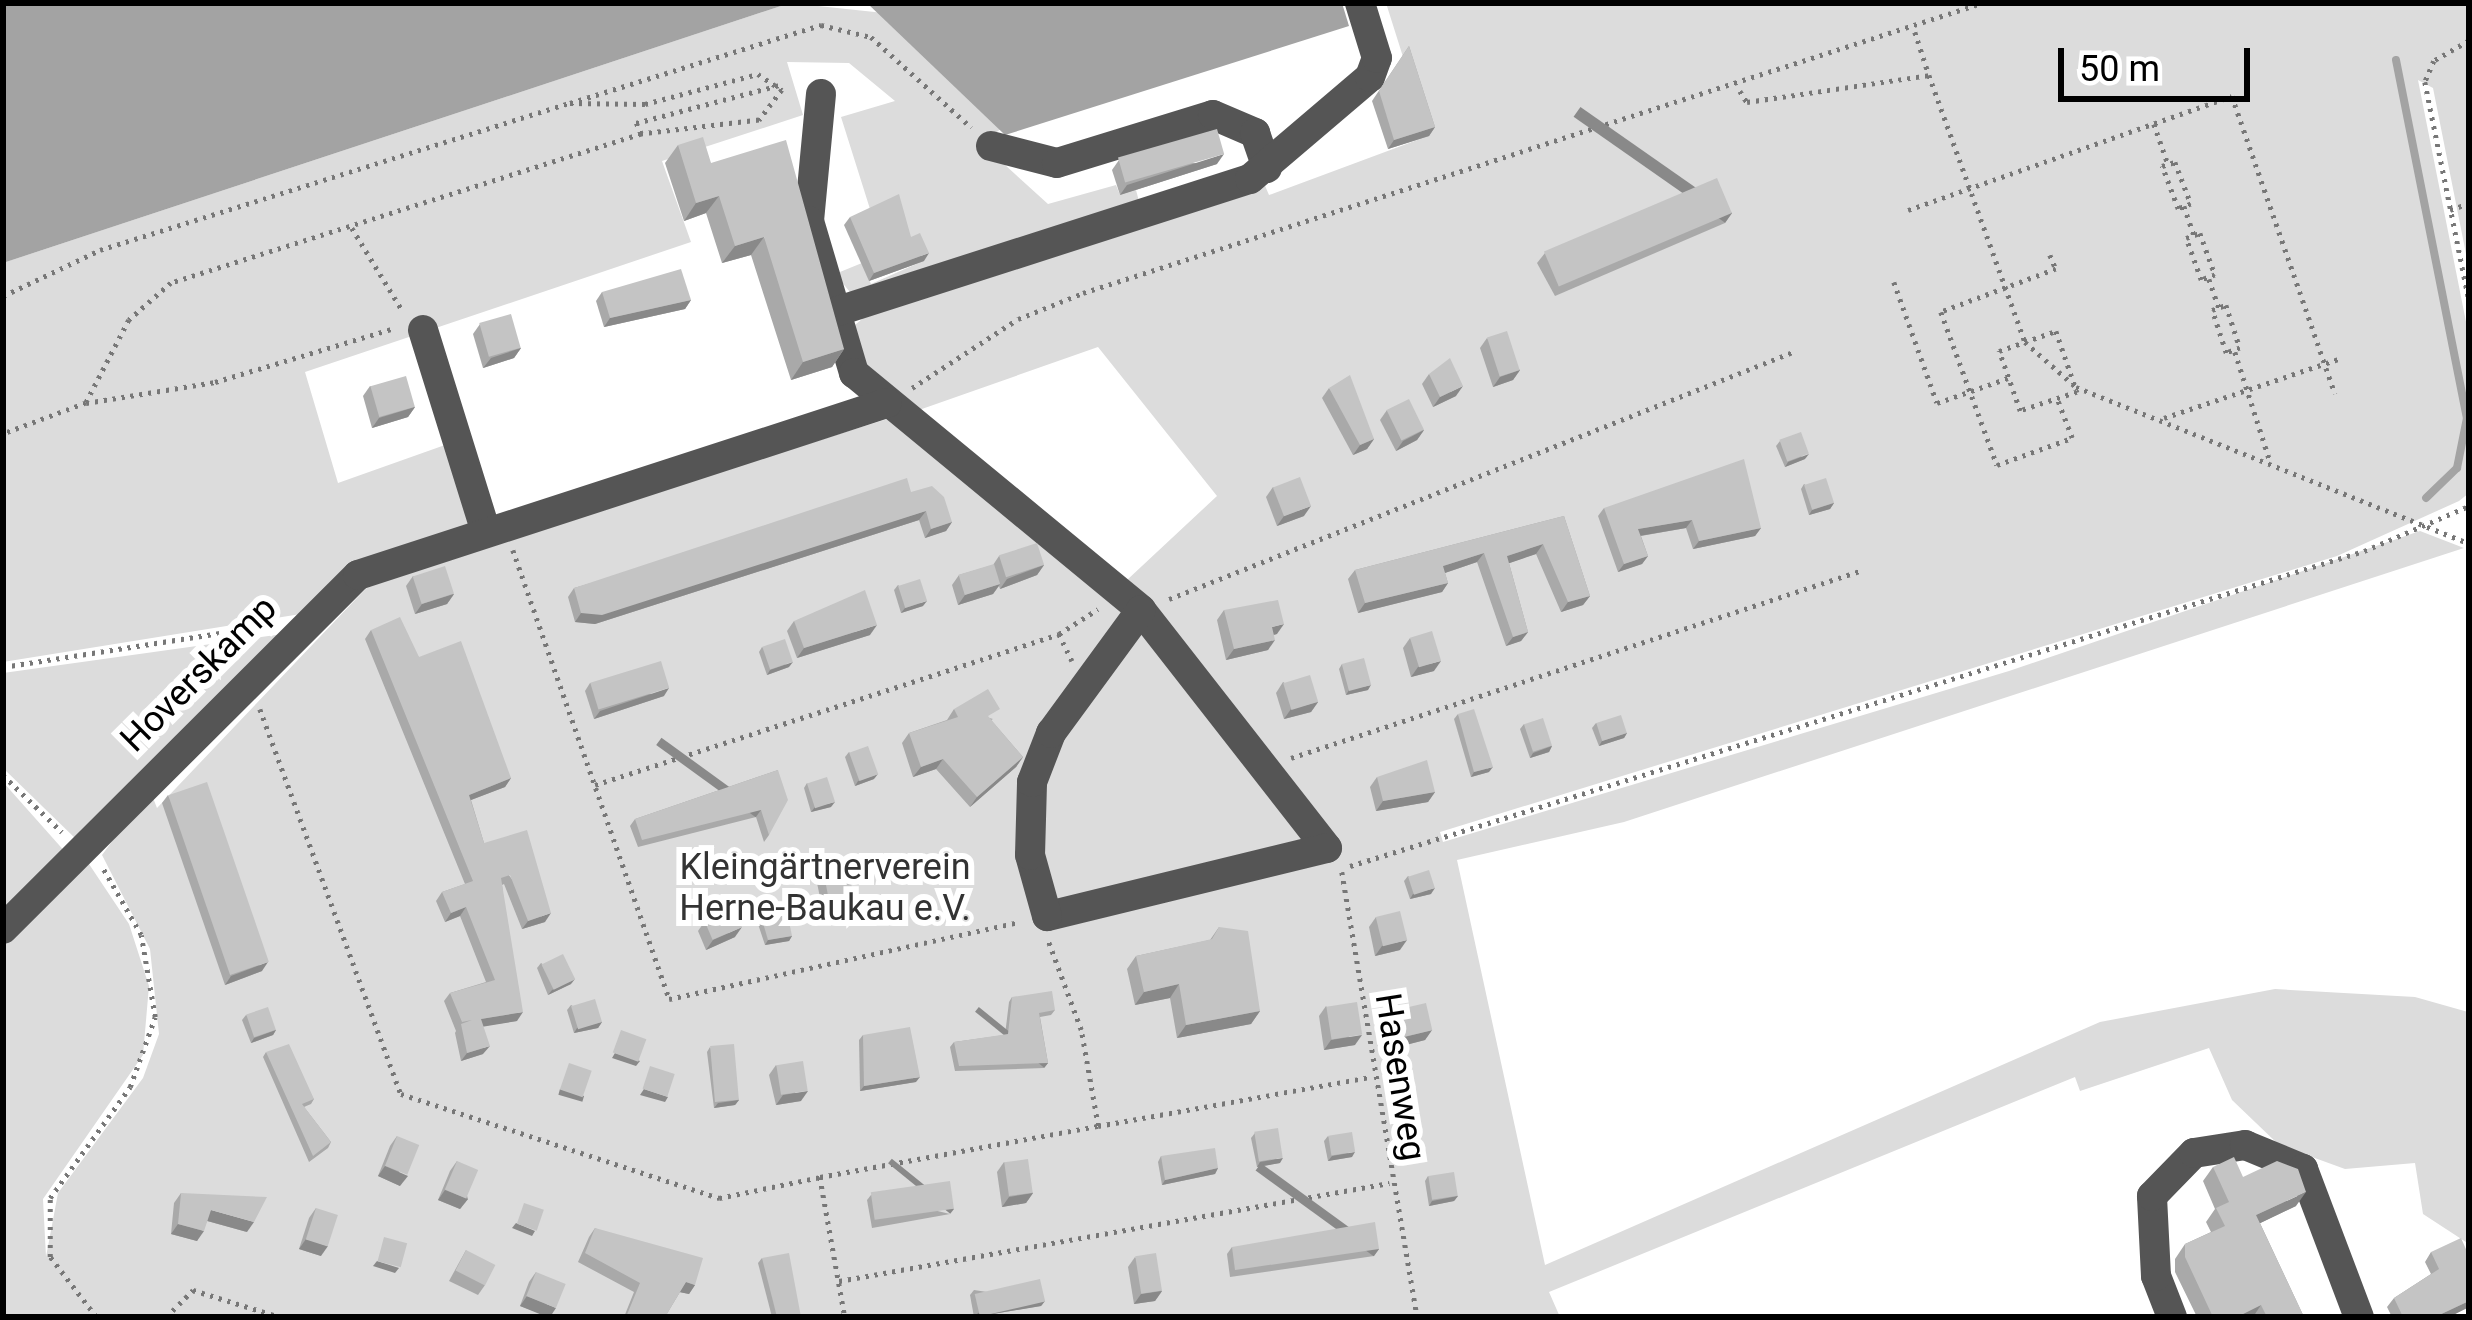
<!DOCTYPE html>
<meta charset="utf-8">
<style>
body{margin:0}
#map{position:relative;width:2472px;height:1320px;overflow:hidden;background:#fff;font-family:Roboto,sans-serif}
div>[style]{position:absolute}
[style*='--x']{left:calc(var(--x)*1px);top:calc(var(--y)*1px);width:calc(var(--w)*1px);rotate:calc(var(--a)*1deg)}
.green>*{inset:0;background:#dcdcdc}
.water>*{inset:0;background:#a3a3a3}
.stream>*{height:8px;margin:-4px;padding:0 4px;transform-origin:4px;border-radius:4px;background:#a3a3a3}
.path>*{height:4.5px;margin-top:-2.25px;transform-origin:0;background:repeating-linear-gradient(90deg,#777 0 3px,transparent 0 9px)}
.minor>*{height:30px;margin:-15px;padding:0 15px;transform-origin:15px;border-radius:15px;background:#555}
.wall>*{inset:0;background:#a9a9a9}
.shaded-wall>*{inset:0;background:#898989;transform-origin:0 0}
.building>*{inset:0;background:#c4c4c4;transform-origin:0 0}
span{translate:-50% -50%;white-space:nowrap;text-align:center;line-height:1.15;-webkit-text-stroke:12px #fff;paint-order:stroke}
.street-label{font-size:36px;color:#000}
.park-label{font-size:36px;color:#333}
.frame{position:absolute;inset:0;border:6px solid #000;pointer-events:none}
.scale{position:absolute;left:2058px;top:48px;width:192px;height:54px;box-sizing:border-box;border:6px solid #000;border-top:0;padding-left:15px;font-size:36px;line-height:42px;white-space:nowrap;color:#000;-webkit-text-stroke:9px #fff;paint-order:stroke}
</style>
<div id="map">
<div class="green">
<i style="clip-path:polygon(790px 3px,884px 13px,1003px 127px,982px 144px,1048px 204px,1116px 185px,1120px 195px,1136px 190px,1140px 205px,850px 292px,835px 274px,862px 263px,871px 284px,923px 261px,870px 209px,841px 117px,895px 101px,849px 63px,787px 62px,803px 115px,662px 161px,691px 242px,305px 372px,338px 483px,445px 445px,469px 523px,307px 613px,3px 662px,3px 263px)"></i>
<i style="clip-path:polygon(evenodd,1386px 3px,2469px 3px,2469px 269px,2433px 88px,2418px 80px,2469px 337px,2469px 493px,2459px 501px,2337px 556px,1440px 832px,1443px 842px,2009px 671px,2420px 531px,2464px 548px,1624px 822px,1457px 860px,1545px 1265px,2100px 1022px,2275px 989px,2415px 997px,2468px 1012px,2469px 1244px,2423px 1214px,2415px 1163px,2345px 1169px,2279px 1145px,2232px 1100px,2209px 1048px,2080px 1091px,2075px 1077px,1549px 1292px,1560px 1317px,3px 1317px,3px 939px,89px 864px,129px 924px,149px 986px,143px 1055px,43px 1199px,46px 1257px,58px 1193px,143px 1078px,159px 1034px,150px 949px,102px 855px,150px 790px,157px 808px,374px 580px,916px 410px,865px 367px,855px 325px,875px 308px,1263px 181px,1269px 195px,1428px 136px,1386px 3px,1098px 347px,1217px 496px,1127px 580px,919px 410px,1098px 347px)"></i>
<i style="clip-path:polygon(283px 634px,79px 842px,3px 768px,3px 673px)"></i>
<i style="clip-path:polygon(3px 782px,67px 854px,3px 920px)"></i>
</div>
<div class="water">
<i style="clip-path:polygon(3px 3px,790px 3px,3px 263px)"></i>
<i style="clip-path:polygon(867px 3px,1342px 3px,1349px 26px,1005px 135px)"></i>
</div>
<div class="stream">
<i style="--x:2396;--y:60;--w:365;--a:78.8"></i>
<i style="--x:2467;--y:418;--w:51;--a:101.3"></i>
<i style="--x:2457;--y:468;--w:43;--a:135.9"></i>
</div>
<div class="path">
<i style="--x:1915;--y:32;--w:45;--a:72"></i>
<i style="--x:2469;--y:41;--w:40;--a:150.3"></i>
<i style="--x:2434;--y:61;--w:23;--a:113"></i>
<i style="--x:2425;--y:82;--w:223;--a:78.6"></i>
<i style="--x:1740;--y:91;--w:13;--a:58"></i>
<i style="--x:1747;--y:102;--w:184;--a:-8.4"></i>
<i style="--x:1929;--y:75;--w:284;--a:70.2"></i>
<i style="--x:2025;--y:342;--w:68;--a:41.4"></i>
<i style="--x:2076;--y:387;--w:423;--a:21.7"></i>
<i style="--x:570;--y:103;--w:263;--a:-17.3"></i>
<i style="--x:821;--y:25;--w:51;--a:13.5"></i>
<i style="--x:871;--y:37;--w:135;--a:42"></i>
<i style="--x:2154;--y:124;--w:42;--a:70.7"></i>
<i style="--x:641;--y:134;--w:12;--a:-114"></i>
<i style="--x:636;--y:123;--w:149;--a:-14.8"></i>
<i style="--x:2175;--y:162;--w:45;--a:69.1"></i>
<i style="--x:2191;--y:204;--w:14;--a:159"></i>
<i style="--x:2178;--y:209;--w:46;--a:-110.4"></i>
<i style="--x:2162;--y:166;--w:14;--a:-17"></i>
<i style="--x:2184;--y:206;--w:31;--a:71"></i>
<i style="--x:1908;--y:210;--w:343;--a:-19.4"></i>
<i style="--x:2232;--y:96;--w:315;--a:70.9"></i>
<i style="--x:2450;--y:210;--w:20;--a:-20"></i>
<i style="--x:352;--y:228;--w:96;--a:58.6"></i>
<i style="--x:2200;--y:233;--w:45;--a:70.3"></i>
<i style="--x:2215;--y:275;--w:15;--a:160"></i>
<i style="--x:2201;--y:280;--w:45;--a:-109.7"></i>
<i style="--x:2186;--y:238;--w:15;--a:-20"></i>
<i style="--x:2050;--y:255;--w:15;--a:67"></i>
<i style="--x:2056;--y:269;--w:123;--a:159.5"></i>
<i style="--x:1941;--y:312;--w:163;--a:69.9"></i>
<i style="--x:1997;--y:465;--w:80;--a:-19.8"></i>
<i style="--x:2072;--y:438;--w:42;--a:-111"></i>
<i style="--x:2209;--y:279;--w:31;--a:71"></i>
<i style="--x:1894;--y:282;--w:128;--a:70.4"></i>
<i style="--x:1937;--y:403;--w:75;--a:-19.4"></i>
<i style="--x:3;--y:296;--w:107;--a:-25.4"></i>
<i style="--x:100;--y:250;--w:492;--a:-17.4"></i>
<i style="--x:570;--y:103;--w:75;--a:0.8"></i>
<i style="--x:645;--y:104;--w:117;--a:-14.9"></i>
<i style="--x:758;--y:74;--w:29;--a:34"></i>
<i style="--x:782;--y:90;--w:38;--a:127"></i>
<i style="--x:759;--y:120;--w:119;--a:173.2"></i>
<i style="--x:641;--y:134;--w:493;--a:162.4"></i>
<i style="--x:171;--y:283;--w:56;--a:138.6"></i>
<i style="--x:129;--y:320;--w:93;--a:117.4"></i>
<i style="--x:86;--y:403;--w:89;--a:159.5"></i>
<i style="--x:2226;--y:305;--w:45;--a:72"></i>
<i style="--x:2240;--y:348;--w:15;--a:160"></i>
<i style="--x:2226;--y:353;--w:45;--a:-108"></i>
<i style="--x:2212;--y:310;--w:15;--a:-20"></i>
<i style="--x:2056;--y:331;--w:65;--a:71"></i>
<i style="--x:2077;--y:392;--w:60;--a:161.6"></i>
<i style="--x:2020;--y:411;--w:64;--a:-109.3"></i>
<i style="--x:1999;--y:351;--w:60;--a:-19.3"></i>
<i style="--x:2235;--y:352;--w:114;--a:72.2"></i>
<i style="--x:912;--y:388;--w:126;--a:-33.1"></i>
<i style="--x:1018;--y:319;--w:70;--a:-21.8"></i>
<i style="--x:1083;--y:293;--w:945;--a:-17.88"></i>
<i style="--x:86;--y:403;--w:131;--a:-9.2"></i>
<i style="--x:215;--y:382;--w:188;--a:-16.7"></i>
<i style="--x:2164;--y:418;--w:187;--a:-18.7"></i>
<i style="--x:513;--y:550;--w:475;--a:70.8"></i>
<i style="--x:669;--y:999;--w:359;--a:-12.4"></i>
<i style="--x:1169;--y:599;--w:671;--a:-21.6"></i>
<i style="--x:1059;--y:634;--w:30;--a:64"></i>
<i style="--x:3;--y:667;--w:270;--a:-8.9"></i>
<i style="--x:260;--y:709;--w:410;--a:69.9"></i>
<i style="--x:401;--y:1094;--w:335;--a:18.1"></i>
<i style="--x:719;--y:1198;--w:103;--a:-11.7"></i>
<i style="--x:820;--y:1177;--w:142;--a:79.9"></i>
<i style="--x:1291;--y:758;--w:599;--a:-18.19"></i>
<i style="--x:3;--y:775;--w:82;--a:44"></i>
<i style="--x:595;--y:785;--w:488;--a:-18"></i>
<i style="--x:1059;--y:634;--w:46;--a:-32.7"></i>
<i style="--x:1350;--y:866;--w:1062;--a:-17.26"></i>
<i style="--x:2364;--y:551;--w:114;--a:-23.2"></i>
<i style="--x:1342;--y:872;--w:451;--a:80.4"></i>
<i style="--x:1098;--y:1126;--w:276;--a:-10.2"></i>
<i style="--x:820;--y:1177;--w:283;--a:-10.4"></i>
<i style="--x:1098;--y:1126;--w:97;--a:-100"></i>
<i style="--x:1081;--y:1030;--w:95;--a:-110.3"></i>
<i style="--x:839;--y:1281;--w:559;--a:-10.1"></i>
<i style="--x:96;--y:1317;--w:76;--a:-127.5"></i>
<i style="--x:50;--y:1257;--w:59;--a:-90"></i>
<i style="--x:50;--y:1198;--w:137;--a:-54.2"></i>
<i style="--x:130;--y:1087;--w:74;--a:-70.3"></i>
<i style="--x:155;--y:1017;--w:83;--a:-99.7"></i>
<i style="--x:141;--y:935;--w:78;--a:-119.8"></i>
<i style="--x:166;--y:1317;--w:38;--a:-45"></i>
<i style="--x:193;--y:1290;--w:91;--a:17.2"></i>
</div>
<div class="minor">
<i style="--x:821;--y:94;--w:128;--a:95.4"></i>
<i style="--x:809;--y:221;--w:159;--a:73.5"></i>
<i style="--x:854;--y:373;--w:372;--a:39.5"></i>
<i style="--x:1141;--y:610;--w:302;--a:52"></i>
<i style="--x:1327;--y:848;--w:288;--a:166.3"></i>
<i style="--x:1047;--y:916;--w:63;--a:-105.6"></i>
<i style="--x:1030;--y:855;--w:73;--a:-88.4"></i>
<i style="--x:1032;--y:782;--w:53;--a:-68.8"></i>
<i style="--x:1051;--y:733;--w:152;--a:-53.8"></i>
<i style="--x:991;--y:146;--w:68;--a:14.4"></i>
<i style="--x:1057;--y:163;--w:163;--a:-17.1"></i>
<i style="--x:1213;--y:115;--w:46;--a:23.2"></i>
<i style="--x:1255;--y:133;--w:37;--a:71"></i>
<i style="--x:835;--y:312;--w:436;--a:-17.8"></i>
<i style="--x:1250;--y:179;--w:157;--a:-40.4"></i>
<i style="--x:1370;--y:77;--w:20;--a:-70"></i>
<i style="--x:1377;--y:58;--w:58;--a:-107.2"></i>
<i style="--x:423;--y:330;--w:208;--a:72.7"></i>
<i style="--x:3;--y:929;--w:501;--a:-44.92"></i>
<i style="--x:358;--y:575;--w:556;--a:-18.01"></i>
<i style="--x:2172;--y:1317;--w:44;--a:-111.3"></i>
<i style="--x:2156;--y:1276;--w:80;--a:-92.9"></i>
<i style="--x:2152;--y:1196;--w:60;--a:-45.7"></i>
<i style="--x:2194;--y:1153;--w:52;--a:-8.9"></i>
<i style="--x:2245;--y:1145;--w:63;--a:22.5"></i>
<i style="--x:2303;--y:1169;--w:158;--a:69.3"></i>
</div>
<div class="wall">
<i style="clip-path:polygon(1409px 46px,1435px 127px,1429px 136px,1388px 149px,1372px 101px)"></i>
<i style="clip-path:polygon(678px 145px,711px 163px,844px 349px,832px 367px,791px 380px,751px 255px,722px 263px,706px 213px,684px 221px,665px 163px)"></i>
<i style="clip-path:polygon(1119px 160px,1217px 164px,1120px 195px,1112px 170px)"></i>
<i style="clip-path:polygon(1732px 213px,1725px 223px,1555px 296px,1537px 263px,1545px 253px)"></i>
<i style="clip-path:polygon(850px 217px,911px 237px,924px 261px,869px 281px,844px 225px)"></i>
<i style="clip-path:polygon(602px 292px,691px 300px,685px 309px,604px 327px,596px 301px)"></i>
<i style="clip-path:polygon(480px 324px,521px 348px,514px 358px,483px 368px,473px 334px)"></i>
<i style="clip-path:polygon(1487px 338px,1520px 370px,1513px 380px,1493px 387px,1480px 348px)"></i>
<i style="clip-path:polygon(1429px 374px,1456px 396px,1433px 407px,1422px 384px)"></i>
<i style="clip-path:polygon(370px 386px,415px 407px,408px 417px,372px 428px,363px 396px)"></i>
<i style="clip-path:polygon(1329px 388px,1374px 439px,1367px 449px,1353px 455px,1322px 398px)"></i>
<i style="clip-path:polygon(1387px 410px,1424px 430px,1417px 440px,1396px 451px,1380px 420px)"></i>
<i style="clip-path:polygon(1780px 441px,1805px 459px,1785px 467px,1776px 446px)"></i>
<i style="clip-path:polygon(1804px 484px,1834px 503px,1830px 509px,1809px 515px,1801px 489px)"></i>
<i style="clip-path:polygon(1273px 487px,1304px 516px,1277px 526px,1266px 497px)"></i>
<i style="clip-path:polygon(911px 492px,952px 522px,946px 531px,925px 538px,919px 520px,595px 624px,575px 622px,568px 597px,574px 588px)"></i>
<i style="clip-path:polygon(1604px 508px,1761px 528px,1755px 536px,1693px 549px,1686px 528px,1641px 536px,1648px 556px,1642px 564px,1618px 572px,1598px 516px)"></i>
<i style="clip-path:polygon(1564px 516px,1590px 596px,1583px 605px,1561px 612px,1536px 554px,1509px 563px,1528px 632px,1521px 641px,1506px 646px,1477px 562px,1445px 573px,1448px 583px,1442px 592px,1358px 613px,1348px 579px,1355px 570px)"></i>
<i style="clip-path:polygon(999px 556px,1044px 565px,1037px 575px,1000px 589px,999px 586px,993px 594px,958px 605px,952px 585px,959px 575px,993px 565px)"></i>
<i style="clip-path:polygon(413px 576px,454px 594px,447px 604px,415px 614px,406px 586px)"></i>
<i style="clip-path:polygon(898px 585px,923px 606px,901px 613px,894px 590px)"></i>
<i style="clip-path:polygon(1224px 610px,1277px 634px,1274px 635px,1268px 650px,1226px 660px,1217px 620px)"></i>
<i style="clip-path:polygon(794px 621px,870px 635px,797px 658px,787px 631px)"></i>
<i style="clip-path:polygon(371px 630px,419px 657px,511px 778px,505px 787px,471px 800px,484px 843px,545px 922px,522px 929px,504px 884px,502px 885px,517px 1021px,483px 1026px,483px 1054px,461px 1061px,455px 1033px,456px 1031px,444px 1001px,450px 993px,486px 982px,460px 916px,445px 922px,436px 901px,442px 892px,465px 884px,365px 639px)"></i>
<i style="clip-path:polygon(1410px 638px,1434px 671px,1411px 677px,1403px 648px)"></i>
<i style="clip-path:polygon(762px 647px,789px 667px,767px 675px,759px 652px)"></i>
<i style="clip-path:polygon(1342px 664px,1368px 690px,1346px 695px,1339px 669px)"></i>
<i style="clip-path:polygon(1283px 682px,1318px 702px,1311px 712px,1284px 719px,1276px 693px)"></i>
<i style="clip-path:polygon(590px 683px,664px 696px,594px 719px,585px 691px)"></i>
<i style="clip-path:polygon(954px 709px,993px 719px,991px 720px,1023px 757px,1016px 767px,970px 807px,936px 769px,913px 777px,902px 743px,909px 733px,947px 720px)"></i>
<i style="clip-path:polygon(1458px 714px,1489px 772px,1471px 777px,1454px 719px)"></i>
<i style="clip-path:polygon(1596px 723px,1627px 733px,1624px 738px,1599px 746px,1592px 728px)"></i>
<i style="clip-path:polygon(1524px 724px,1552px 746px,1549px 752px,1530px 758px,1520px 729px)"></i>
<i style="clip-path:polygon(849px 752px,874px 779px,855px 786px,845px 757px)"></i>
<i style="clip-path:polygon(778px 770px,769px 835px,764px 842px,756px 817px,638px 847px,630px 826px,635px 819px)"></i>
<i style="clip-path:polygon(1377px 777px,1435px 792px,1428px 802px,1376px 811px,1370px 787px)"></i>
<i style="clip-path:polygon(807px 783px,831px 807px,811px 812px,804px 788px)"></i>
<i style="clip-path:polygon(168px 795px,262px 971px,225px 985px,162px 803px)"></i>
<i style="clip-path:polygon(823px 867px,846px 903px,822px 907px,816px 878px)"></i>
<i style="clip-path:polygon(1408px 876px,1431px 894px,1410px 899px,1404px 881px)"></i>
<i style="clip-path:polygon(761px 916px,792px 936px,789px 941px,765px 945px,757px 921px)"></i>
<i style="clip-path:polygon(1376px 917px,1400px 950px,1375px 956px,1369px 927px)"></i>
<i style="clip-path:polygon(705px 921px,735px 937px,706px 950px,698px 931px)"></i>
<i style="clip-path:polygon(1219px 927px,1260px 1011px,1251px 1024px,1177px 1038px,1170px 998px,1135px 1005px,1127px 969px,1136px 956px,1210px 940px)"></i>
<i style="clip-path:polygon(541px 963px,571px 984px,548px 995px,537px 968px)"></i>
<i style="clip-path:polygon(1012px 997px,1055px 1010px,1051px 1015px,1040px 1017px,1048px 1063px,1044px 1068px,955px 1071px,950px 1047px,954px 1042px,1005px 1035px,1009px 1002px)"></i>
<i style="clip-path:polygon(571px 1005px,602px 1022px,598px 1028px,574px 1033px,567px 1010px)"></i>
<i style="clip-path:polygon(1326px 1006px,1355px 1045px,1324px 1050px,1319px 1016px)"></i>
<i style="clip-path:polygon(1395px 1011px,1432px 1030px,1425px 1040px,1394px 1048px,1388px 1021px)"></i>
<i style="clip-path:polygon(246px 1015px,276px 1030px,273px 1035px,251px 1043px,242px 1020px)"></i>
<i style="clip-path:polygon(863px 1035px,916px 1082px,860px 1091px,859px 1040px)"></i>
<i style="clip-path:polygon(710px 1047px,739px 1100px,735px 1105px,714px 1108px,707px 1052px)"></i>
<i style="clip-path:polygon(266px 1052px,314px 1099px,311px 1104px,304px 1107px,331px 1142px,328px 1148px,309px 1162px,263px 1057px)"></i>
<i style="clip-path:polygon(776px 1065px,801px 1101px,776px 1105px,769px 1075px)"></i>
<i style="clip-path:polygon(1255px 1133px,1280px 1163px,1257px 1167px,1251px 1138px)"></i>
<i style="clip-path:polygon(397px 1136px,400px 1186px,378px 1176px,390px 1146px)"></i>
<i style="clip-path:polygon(1328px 1136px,1352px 1157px,1328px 1161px,1324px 1141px)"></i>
<i style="clip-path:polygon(1161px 1156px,1218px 1168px,1215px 1174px,1162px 1185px,1158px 1162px)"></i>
<i style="clip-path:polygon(457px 1161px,468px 1199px,460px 1209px,438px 1200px,450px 1171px)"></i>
<i style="clip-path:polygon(1004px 1162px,1033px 1193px,1026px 1203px,1002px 1207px,997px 1172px)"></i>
<i style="clip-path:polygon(2213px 1167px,2243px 1177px,2296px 1206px,2260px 1223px,2304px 1317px,2197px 1317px,2175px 1272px,2175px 1259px,2185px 1244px,2211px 1232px,2206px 1222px,2215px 1209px,2203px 1181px)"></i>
<i style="clip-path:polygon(1428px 1176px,1458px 1196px,1454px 1201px,1429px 1206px,1425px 1181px)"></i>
<i style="clip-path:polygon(181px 1193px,247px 1232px,207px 1221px,197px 1241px,171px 1234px,174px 1203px)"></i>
<i style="clip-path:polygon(871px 1195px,950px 1214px,872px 1228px,867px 1200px)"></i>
<i style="clip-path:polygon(316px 1208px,321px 1256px,299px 1249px,309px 1218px)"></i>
<i style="clip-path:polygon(595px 1228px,695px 1285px,689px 1294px,680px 1292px,665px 1317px,624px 1317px,634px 1292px,578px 1262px,589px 1237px)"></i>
<i style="clip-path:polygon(1232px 1247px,1379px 1249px,1374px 1256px,1230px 1277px,1227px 1254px)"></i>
<i style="clip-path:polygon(466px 1250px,485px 1285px,478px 1295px,449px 1281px)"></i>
<i style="clip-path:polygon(2431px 1252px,2469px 1256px,2469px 1307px,2449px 1317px,2392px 1317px,2387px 1307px,2394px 1298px,2431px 1274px,2425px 1262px)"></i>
<i style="clip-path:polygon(1135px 1257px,1162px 1291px,1155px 1301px,1134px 1304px,1128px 1267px)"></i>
<i style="clip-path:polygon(762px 1258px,801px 1317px,772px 1317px,758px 1263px)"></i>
<i style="clip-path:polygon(536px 1272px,550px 1317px,520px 1306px,529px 1282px)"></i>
<i style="clip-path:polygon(974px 1290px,1045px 1301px,1041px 1306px,974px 1317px,970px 1295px)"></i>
</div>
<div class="shaded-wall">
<i style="clip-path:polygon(1435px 127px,1429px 136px,1388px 149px,1394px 140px)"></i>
<i style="clip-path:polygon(1224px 154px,1217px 164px,1120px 195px,1127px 185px)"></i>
<i style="clip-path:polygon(719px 196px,706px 213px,684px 221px,696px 203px)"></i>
<i style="left:1732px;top:213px;width:12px;height:185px;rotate:125deg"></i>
<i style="clip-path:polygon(764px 237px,751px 255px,722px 263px,735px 246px)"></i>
<i style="clip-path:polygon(929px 253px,924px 261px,869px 281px,874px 273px)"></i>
<i style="clip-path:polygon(691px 300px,685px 309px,604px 327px,610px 318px)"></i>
<i style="clip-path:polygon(521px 348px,514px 358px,483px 368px,491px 358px)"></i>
<i style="clip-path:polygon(844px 349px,832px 367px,791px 380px,803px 362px)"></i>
<i style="clip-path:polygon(1520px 370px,1513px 380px,1493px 387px,1500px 377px)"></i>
<i style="clip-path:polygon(1463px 386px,1456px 396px,1433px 407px,1440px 397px)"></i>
<i style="clip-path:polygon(415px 407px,408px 417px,372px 428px,379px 418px)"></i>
<i style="clip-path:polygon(1424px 430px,1417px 440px,1396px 451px,1403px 441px)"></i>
<i style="clip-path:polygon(1374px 439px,1367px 449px,1353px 455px,1360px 445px)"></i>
<i style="clip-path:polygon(1809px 454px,1805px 459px,1785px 467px,1788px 462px)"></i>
<i style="clip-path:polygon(1834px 503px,1830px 509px,1809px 515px,1812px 510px)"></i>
<i style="clip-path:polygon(1311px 506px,1304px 516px,1277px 526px,1284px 516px)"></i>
<i style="clip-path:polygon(926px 511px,919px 520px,595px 624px,575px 622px,581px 613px)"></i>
<i style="clip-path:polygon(1692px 520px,1686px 528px,1633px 537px,1638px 529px)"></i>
<i style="clip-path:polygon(952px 522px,946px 531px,925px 538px,931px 529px)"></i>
<i style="clip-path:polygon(1761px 528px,1755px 536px,1693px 549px,1699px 541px)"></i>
<i style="clip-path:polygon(1543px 544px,1536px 554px,1501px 566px,1507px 556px)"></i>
<i style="clip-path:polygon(1484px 553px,1477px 562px,1436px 576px,1443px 566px)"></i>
<i style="clip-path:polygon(1648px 556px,1642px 564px,1618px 572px,1624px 564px)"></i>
<i style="clip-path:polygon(1044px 565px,1037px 575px,1000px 589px,1007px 579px)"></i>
<i style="clip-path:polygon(1448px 583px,1442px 592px,1358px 613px,1365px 603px)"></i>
<i style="clip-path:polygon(1000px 584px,993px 594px,958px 605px,965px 595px)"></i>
<i style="clip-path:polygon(454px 594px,447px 604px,415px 614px,422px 604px)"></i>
<i style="clip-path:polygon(1590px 596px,1583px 605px,1561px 612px,1568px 602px)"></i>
<i style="clip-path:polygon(927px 601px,923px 606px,901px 613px,905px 608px)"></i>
<i style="clip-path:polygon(1284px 624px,1277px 634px,1264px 637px,1272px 627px)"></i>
<i style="clip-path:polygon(877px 625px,870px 635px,797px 658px,804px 648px)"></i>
<i style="clip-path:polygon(1528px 632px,1521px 641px,1506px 646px,1513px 637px)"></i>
<i style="clip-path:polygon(1275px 640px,1268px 650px,1226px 660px,1234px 649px)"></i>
<i style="clip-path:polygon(1441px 661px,1434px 671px,1411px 677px,1418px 667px)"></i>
<i style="clip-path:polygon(793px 662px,789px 667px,767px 675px,770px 670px)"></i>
<i style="clip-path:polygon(1371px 685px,1368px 690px,1346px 695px,1349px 690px)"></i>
<i style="clip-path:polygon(669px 688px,664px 696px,594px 719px,600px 711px)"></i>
<i style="clip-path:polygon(1318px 702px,1311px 712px,1284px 719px,1291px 709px)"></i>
<i style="clip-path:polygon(1627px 733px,1624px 738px,1599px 746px,1602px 741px)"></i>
<i style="clip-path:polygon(1552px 746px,1549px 752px,1530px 758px,1533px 753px)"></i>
<i style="clip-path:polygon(1023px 757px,1016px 767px,970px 807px,977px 797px)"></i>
<i style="clip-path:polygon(943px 759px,936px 769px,913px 777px,921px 767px)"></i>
<i style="clip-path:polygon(1493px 767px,1489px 772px,1471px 777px,1474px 772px)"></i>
<i style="clip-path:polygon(878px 774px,874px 779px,855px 786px,858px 781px)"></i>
<i style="clip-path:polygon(511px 778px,505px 787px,463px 803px,469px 795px)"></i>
<i style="clip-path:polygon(1435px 792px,1428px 802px,1376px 811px,1383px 801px)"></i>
<i style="clip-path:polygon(835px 802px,831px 807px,811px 812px,815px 807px)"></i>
<i style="left:761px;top:810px;width:9px;height:123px;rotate:126deg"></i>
<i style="clip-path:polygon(1435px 888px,1431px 894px,1410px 899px,1413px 894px)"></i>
<i style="clip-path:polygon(853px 893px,846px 903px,822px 907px,829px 897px)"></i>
<i style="clip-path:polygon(466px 907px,460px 916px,445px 922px,451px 913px)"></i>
<i style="clip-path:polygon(551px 913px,545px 922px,522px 929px,528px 921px)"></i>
<i style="clip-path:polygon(742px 927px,735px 937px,706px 950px,713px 940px)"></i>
<i style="clip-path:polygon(792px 936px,789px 941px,765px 945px,768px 940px)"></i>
<i style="clip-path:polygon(1407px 940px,1400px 950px,1375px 956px,1382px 946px)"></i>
<i style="clip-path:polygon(268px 962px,262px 971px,225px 985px,231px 976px)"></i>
<i style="clip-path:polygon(575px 979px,571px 984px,548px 995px,552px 990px)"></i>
<i style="clip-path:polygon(1179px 984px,1170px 998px,1135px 1005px,1144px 992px)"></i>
<i style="clip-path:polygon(1260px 1011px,1251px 1024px,1177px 1038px,1186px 1025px)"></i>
<i style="clip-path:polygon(523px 1012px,517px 1021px,475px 1028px,481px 1019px)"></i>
<i style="clip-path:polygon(602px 1022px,598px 1028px,574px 1033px,577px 1028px)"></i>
<i style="clip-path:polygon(276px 1030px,273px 1035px,251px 1043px,254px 1038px)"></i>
<i style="clip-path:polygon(1432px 1030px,1425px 1040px,1394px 1048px,1401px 1038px)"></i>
<i style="clip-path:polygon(1362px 1035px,1355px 1045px,1324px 1050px,1331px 1040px)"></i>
<i style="clip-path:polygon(490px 1046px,483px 1054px,461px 1061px,467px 1053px)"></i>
<i style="clip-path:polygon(615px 1053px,640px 1061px,636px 1066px,612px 1058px)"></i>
<i style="left:1048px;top:1063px;width:6px;height:89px;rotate:129deg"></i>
<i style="clip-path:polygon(920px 1077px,916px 1082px,860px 1091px,864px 1086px)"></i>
<i style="left:560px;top:1089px;width:25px;height:6px;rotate:16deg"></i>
<i style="clip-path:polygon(644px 1089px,668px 1097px,665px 1102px,640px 1095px)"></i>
<i style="clip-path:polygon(808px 1091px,801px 1101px,776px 1105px,783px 1095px)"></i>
<i style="clip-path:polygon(739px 1100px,735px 1105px,714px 1108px,718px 1103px)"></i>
<i style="clip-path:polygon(1355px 1152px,1352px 1157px,1328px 1161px,1332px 1156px)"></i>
<i style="clip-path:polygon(1283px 1158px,1280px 1163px,1257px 1167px,1260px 1162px)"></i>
<i style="clip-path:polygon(385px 1166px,408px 1176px,400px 1186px,378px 1176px)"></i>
<i style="clip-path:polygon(1218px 1168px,1215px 1174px,1162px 1185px,1165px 1180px)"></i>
<i style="clip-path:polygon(445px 1190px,468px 1199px,460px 1209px,438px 1200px)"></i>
<i style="clip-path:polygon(2306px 1192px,2296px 1206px,2246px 1230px,2256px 1215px)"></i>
<i style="clip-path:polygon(1033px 1193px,1026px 1203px,1002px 1207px,1009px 1197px)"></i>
<i style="clip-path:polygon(1458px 1196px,1454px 1201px,1429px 1206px,1432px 1201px)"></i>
<i style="left:954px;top:1209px;width:6px;height:80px;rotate:129deg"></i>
<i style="clip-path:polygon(211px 1210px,254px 1222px,247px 1232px,204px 1220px)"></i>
<i style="clip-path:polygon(516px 1223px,535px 1231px,532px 1236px,512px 1228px)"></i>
<i style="clip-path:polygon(178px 1224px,204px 1231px,197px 1241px,171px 1234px)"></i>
<i style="clip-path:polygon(306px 1239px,328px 1246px,321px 1256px,299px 1249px)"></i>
<i style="left:1379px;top:1249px;width:9px;height:146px;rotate:126deg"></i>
<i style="clip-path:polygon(377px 1261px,399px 1268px,395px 1273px,373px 1266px)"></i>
<i style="clip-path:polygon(686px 1282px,695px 1285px,689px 1294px,679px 1292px)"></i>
<i style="clip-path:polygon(1162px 1291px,1155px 1301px,1134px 1304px,1141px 1294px)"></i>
<i style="clip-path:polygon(527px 1296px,556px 1308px,550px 1317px,547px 1317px,520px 1306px)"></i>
<i style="clip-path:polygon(1045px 1301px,1041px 1306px,975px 1317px,978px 1313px)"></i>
<i style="clip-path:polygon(2469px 1301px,2469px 1307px,2449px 1317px,2435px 1317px)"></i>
<i style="clip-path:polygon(2261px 1305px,2253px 1317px,2237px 1317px)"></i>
</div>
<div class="building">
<i style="clip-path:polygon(1409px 46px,1435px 127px,1394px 140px,1379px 91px)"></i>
<i style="left:1217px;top:129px;width:26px;height:103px;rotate:74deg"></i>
<i style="clip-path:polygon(703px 137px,711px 163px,786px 140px,844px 349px,803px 362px,764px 237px,735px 246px,719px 196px,696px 203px,678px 145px)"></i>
<i style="left:1717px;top:178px;width:38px;height:188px;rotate:67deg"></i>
<i style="clip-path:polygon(899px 194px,911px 237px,920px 233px,929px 253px,874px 273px,850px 217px)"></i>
<i style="clip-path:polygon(681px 269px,691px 300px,610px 318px,602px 292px)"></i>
<i style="left:511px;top:314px;width:35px;height:33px;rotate:74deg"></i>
<i style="left:1507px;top:331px;width:41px;height:21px;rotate:72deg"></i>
<i style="clip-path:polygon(1450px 358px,1463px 386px,1440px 397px,1429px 374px)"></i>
<i style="clip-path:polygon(1350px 375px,1374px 439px,1360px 445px,1329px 388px)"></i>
<i style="left:406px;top:376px;width:32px;height:37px;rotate:74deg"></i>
<i style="left:1409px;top:399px;width:34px;height:25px;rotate:64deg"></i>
<i style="left:1801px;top:432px;width:23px;height:23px;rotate:70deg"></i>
<i style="clip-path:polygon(1744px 459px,1761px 528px,1699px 541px,1692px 520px,1638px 529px,1648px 556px,1624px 564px,1604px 508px)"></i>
<i style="left:1300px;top:477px;width:31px;height:29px;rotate:69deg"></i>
<i style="clip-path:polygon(907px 478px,911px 492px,932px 486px,944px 497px,952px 522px,931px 529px,926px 511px,602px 615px,581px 613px,574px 588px)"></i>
<i style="left:1826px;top:478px;width:26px;height:23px;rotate:72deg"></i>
<i style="clip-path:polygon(1564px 516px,1590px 596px,1568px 602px,1543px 544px,1507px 556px,1528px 632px,1513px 637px,1484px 553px,1443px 566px,1448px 583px,1365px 603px,1355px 570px)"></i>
<i style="left:1037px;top:543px;width:23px;height:40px;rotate:72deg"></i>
<i style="left:994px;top:564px;width:21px;height:37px;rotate:73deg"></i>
<i style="left:445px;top:566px;width:29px;height:34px;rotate:72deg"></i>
<i style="left:920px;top:579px;width:23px;height:23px;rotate:72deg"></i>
<i style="clip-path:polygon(865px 590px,877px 625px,804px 648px,794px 621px)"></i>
<i style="clip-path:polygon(1278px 600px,1284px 624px,1272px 627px,1275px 640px,1234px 649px,1224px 610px)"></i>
<i style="clip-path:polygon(400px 617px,419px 657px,461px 641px,511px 778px,469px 795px,484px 843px,527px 830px,551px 913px,528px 921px,510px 875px,501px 878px,523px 1012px,481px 1019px,490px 1046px,467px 1053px,461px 1024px,472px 1020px,462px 1022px,450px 993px,495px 980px,466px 907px,451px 913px,442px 892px,473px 881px,371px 630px)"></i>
<i style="left:1432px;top:631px;width:31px;height:23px;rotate:73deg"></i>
<i style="left:785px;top:639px;width:24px;height:24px;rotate:71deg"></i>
<i style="left:1364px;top:658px;width:28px;height:23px;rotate:75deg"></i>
<i style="left:661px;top:661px;width:28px;height:74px;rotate:73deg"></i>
<i style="left:1310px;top:675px;width:28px;height:28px;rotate:73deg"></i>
<i style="clip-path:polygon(988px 689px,1000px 709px,988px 716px,1023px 757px,977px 797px,943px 759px,921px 767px,909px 733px,958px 717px,954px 709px)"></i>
<i style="clip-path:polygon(1474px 709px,1493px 767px,1474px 772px,1458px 714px)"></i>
<i style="left:1621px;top:715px;width:19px;height:26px;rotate:72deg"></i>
<i style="left:1543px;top:718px;width:29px;height:20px;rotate:72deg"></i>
<i style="left:868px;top:746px;width:30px;height:20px;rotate:70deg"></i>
<i style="clip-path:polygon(1427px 760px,1435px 792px,1383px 801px,1377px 777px)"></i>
<i style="clip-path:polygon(778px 770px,788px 800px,769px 835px,761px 810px,642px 840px,635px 819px)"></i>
<i style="left:827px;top:777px;width:26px;height:21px;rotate:72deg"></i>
<i style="left:207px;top:782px;width:190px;height:41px;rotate:71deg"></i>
<i style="left:847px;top:862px;width:32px;height:25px;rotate:79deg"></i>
<i style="left:1429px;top:870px;width:19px;height:22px;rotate:72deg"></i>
<i style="left:733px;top:906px;width:23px;height:32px;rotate:67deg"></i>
<i style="clip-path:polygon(786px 907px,792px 936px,768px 940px,761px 916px)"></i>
<i style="left:1400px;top:911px;width:30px;height:25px;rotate:76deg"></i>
<i style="clip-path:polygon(1219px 927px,1248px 931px,1260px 1011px,1186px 1025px,1179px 984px,1144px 992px,1136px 956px,1212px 939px)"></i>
<i style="left:563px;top:954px;width:28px;height:24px;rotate:64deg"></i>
<i style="clip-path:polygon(1052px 991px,1055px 1010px,1039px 1013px,1048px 1063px,959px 1066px,954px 1042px,1008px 1034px,1012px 997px)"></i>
<i style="left:595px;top:999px;width:24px;height:25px;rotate:73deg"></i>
<i style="left:1357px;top:1002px;width:33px;height:31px;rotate:81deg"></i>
<i style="left:1426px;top:1003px;width:28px;height:32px;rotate:77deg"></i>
<i style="left:268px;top:1007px;width:24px;height:23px;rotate:71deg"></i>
<i style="clip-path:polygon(910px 1027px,920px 1077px,864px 1086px,863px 1035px)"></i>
<i style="left:621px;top:1030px;width:27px;height:24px;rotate:20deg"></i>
<i style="clip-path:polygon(289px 1044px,314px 1099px,302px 1104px,331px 1142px,313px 1156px,266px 1052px)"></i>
<i style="left:734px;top:1044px;width:56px;height:24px;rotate:85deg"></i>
<i style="left:803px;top:1061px;width:30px;height:27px;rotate:81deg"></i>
<i style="left:569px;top:1063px;width:24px;height:28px;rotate:19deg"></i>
<i style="left:650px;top:1066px;width:26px;height:24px;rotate:18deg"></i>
<i style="left:1278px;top:1128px;width:30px;height:24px;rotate:81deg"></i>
<i style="left:1352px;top:1132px;width:20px;height:24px;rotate:81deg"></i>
<i style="left:397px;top:1136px;width:24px;height:32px;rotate:22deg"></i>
<i style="clip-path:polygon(1215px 1148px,1218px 1168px,1165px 1180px,1161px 1156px)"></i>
<i style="clip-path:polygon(2234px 1157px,2243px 1177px,2277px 1161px,2298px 1169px,2306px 1192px,2256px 1215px,2304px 1317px,2267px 1317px,2261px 1305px,2237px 1317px,2213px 1317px,2185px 1257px,2185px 1244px,2225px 1226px,2216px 1208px,2229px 1202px,2213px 1167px)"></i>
<i style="left:1028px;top:1159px;width:34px;height:24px;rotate:82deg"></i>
<i style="left:457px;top:1161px;width:23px;height:31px;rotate:23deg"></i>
<i style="left:1454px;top:1172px;width:24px;height:26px;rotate:81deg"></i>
<i style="left:950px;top:1181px;width:28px;height:80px;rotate:82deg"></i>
<i style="clip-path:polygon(181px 1193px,267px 1197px,254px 1222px,211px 1210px,204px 1231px,178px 1224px)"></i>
<i style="left:524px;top:1203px;width:21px;height:22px;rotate:19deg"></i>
<i style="left:316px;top:1208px;width:23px;height:33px;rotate:18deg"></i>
<i style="clip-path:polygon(1375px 1222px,1379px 1249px,1235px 1270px,1232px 1247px)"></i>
<i style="clip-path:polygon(595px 1228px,703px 1258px,695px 1285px,686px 1282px,665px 1317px,626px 1317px,640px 1283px,585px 1253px)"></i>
<i style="left:384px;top:1237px;width:24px;height:25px;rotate:15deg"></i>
<i style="clip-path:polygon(2461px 1238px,2469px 1256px,2469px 1301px,2435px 1317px,2403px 1317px,2394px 1298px,2439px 1269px,2431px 1252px)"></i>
<i style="left:466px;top:1250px;width:33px;height:23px;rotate:27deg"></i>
<i style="clip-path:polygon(789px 1253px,801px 1317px,777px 1317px,762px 1258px)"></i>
<i style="left:1156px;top:1253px;width:38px;height:21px;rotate:81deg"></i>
<i style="left:536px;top:1272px;width:32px;height:26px;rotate:22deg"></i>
<i style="left:1040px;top:1279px;width:23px;height:67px;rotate:77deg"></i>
</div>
<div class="street-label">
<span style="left:199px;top:674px;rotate:-45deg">Hoverskamp</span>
<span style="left:1400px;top:1077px;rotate:81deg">Hasenweg</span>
</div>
<div class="park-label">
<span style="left:825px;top:888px">Kleingärtnerverein<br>Herne-Baukau e.V.</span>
</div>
<div class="frame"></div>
<div class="scale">50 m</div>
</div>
